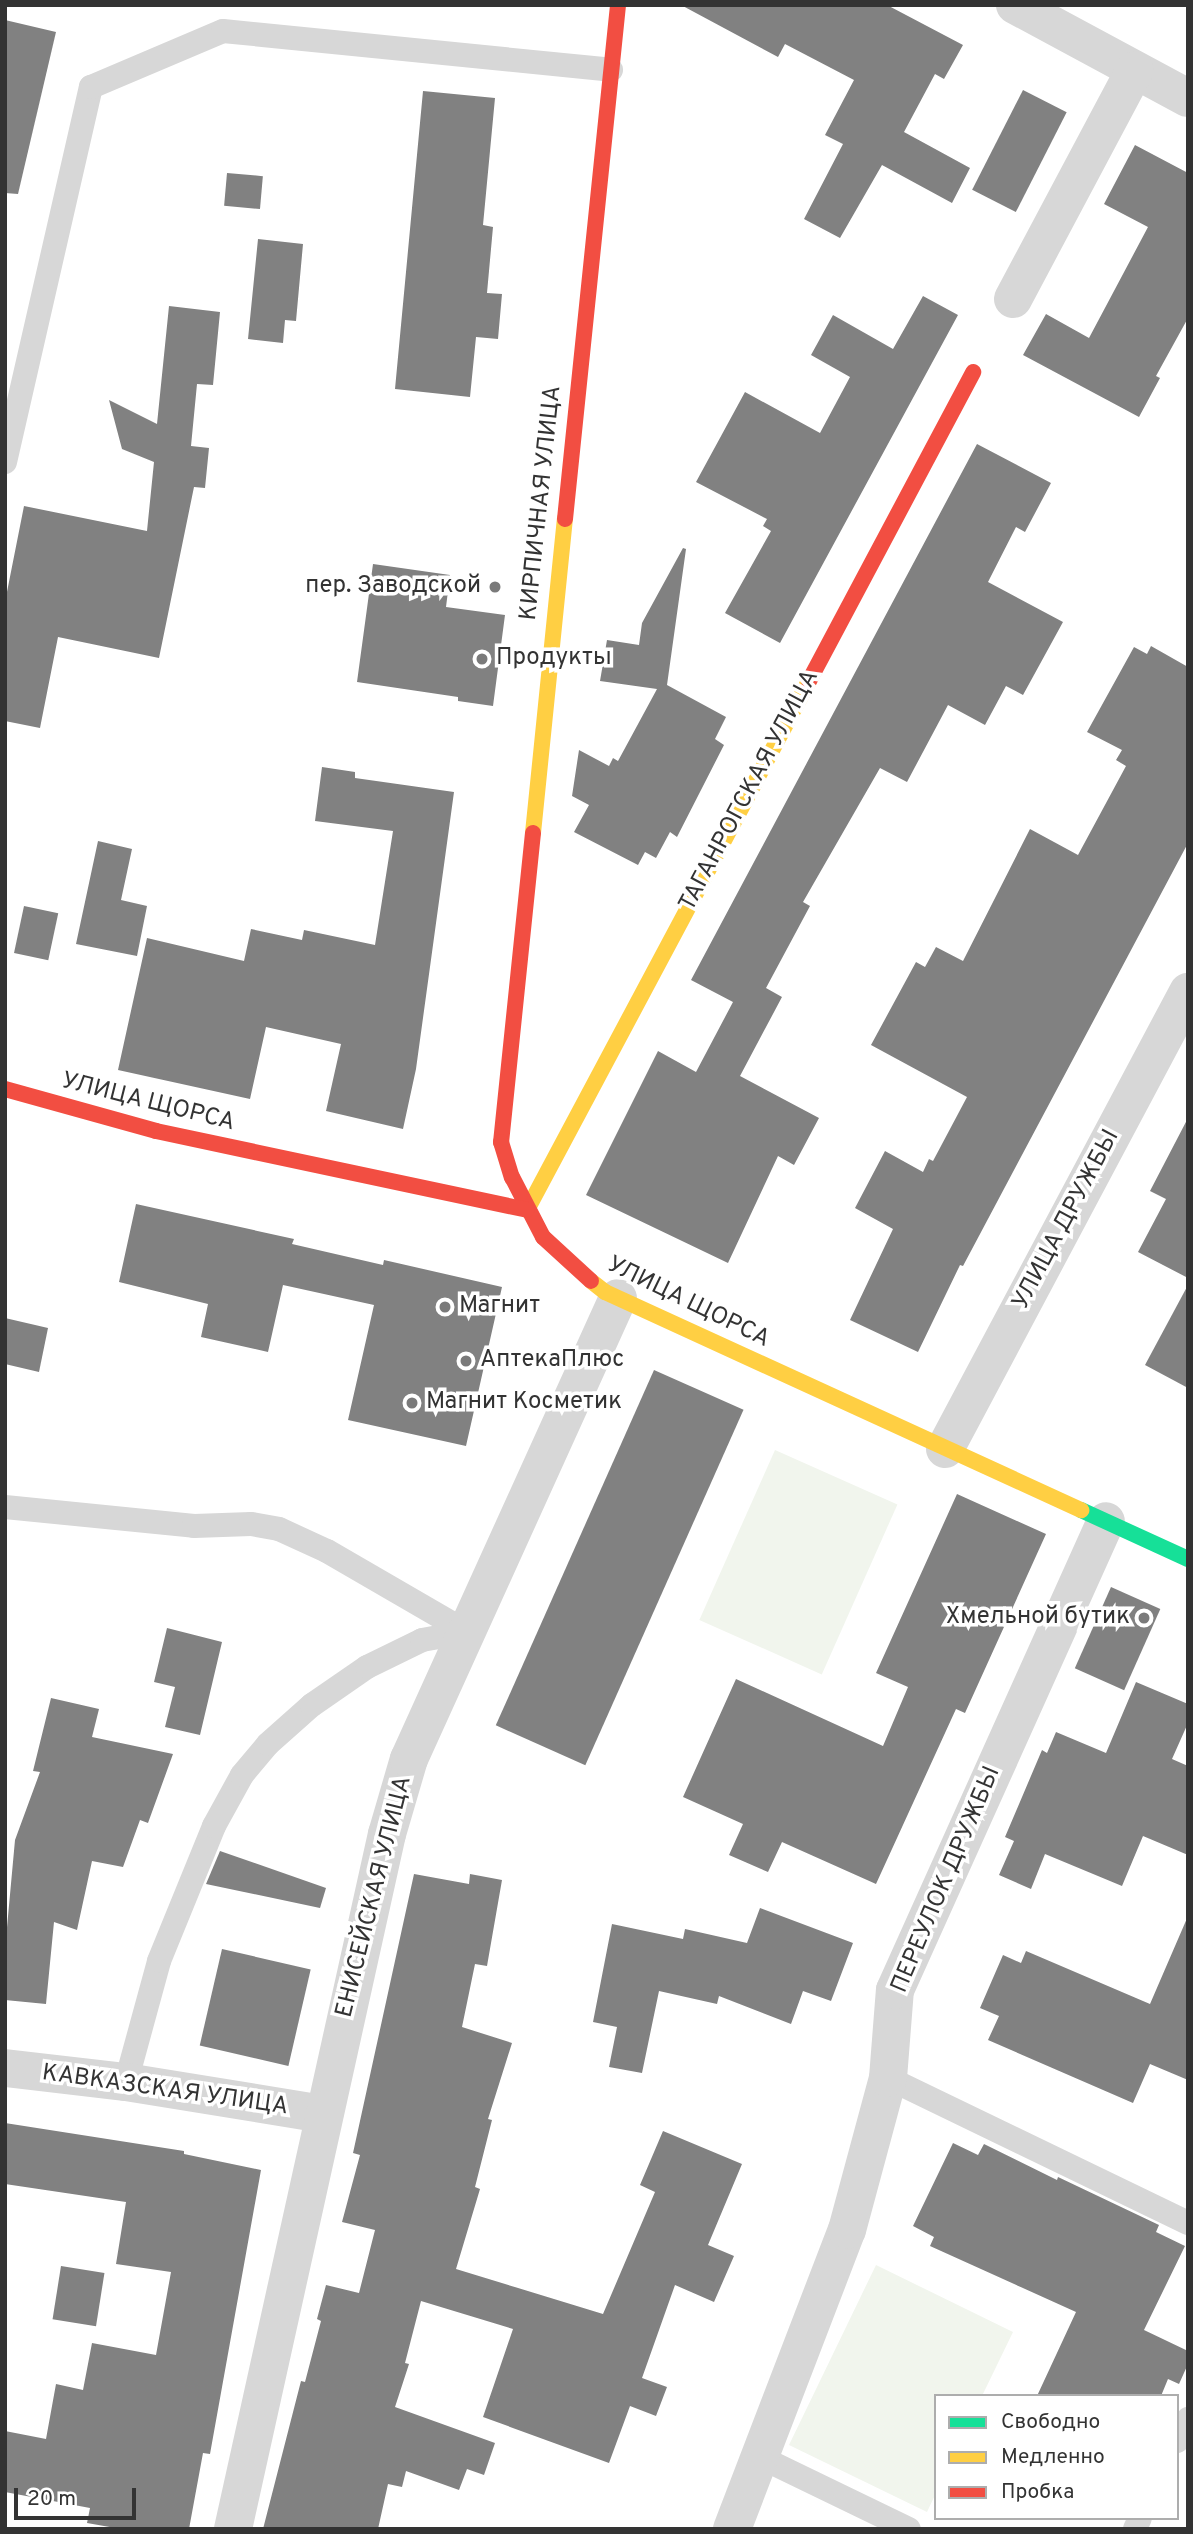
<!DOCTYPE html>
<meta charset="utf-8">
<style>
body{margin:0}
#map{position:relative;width:1193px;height:2534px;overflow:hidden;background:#fff;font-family:Overpass,sans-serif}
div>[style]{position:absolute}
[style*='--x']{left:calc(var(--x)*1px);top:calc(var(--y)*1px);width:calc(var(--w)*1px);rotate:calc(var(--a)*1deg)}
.green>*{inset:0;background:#f1f5ed;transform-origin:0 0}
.building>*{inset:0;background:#818181;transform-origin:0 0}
.lane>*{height:24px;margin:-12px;padding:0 12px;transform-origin:12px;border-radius:12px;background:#d7d7d7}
.street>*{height:38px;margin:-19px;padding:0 19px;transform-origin:19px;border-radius:19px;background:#d7d7d7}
.fast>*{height:16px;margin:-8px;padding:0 8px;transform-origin:8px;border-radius:8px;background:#16e098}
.slow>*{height:16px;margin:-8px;padding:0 8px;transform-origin:8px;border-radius:8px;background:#ffcf43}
.jam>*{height:16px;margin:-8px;padding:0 8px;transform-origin:8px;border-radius:8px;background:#f24e42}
.dots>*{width:19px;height:19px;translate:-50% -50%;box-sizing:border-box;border:4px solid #fff;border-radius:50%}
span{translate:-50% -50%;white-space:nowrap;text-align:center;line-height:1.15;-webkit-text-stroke:7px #fff;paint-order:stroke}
.street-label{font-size:24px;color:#333}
.poi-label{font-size:24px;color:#333}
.right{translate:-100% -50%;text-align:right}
.left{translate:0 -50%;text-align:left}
.frame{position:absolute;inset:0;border:7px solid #333;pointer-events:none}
.legend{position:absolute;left:934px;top:2394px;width:245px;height:126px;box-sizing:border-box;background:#fff;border:2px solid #adadad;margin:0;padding:9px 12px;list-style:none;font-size:21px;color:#333}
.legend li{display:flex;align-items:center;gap:14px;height:35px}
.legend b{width:35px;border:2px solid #adadad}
.scale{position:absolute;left:14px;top:2488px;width:122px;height:32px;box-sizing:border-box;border:4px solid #333;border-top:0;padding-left:9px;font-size:21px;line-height:24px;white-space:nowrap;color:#333;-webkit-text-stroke:5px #fff;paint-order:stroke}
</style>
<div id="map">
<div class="green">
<i style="left:775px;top:1450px;width:134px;height:186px;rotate:24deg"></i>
<i style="clip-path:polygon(876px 2265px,1013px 2332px,982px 2396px,936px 2396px,936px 2493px,927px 2512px,789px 2445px)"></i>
</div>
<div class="building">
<i style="clip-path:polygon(681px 5px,887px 5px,963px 45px,944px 79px,935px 74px,904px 132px,970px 168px,952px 203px,882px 165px,840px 238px,804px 219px,843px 144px,825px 135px,854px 80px,785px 44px,778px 57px)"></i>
<i style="clip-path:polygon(5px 20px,56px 32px,18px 194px,5px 193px)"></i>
<i style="left:1023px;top:90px;width:49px;height:112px;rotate:27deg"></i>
<i style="clip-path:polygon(423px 91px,495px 98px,483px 225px,493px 227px,487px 293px,502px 294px,498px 339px,476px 337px,470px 397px,395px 389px)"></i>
<i style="clip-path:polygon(1135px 145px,1188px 173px,1188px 318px,1156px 376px,1160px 378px,1139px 417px,1023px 355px,1046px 314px,1089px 338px,1148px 227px,1104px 204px)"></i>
<i style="left:227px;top:173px;width:36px;height:33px;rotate:5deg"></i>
<i style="clip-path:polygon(258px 239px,303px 244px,296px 321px,285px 320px,283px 343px,248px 339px)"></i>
<i style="clip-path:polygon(923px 296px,958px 315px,780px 643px,725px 613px,771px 531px,763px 526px,767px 519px,696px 482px,745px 392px,820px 433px,850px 377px,811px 355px,833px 315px,893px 349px)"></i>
<i style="clip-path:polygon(169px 306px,220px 312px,213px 385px,197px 384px,191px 446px,209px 448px,205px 488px,194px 487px,159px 658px,58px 637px,40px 728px,5px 721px,5px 602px,24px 506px,147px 531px,154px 462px,122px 449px,109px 400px,157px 424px)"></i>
<i style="clip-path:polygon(977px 444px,1051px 483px,1025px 532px,1016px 527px,988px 582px,1063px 622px,1023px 695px,1006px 686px,985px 725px,948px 705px,907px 782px,880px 768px,803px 902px,810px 906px,766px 988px,782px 997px,740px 1076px,819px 1118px,794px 1165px,778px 1156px,728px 1263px,586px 1195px,658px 1051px,696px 1072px,733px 1002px,691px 980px)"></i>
<i style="clip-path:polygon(683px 548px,686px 549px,667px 685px,726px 717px,715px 739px,724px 745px,677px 837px,670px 832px,656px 858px,645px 852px,638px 865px,574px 832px,589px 805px,572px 796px,579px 750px,609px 766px,613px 758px,618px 761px,657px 689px,600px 681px,607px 640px,639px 645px,642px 623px)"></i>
<i style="clip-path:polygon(373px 564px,450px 575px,446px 607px,505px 615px,493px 706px,458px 701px,458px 697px,357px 682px)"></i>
<i style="clip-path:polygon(1151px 646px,1188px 667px,1188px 843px,963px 1266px,960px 1265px,918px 1352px,850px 1320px,893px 1229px,855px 1208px,885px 1151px,923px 1172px,929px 1159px,933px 1161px,967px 1097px,871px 1045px,916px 962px,925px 967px,936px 947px,963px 961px,1030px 829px,1078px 855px,1126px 766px,1116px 760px,1122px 750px,1087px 732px,1134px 647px,1147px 654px)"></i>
<i style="clip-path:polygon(322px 767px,355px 772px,355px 778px,454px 792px,416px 1069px,403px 1129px,326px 1111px,341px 1044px,266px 1027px,250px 1099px,118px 1070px,147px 938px,244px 961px,251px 929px,302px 940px,304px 930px,375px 945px,393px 831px,315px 821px)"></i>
<i style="clip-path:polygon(98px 841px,132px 849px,121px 900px,147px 906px,137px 956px,76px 944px)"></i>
<i style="left:24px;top:906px;width:35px;height:48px;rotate:12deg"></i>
<i style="clip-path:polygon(1188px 1118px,1188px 1278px,1138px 1252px,1166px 1199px,1150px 1191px)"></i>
<i style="clip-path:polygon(136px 1204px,294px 1239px,292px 1244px,383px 1265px,384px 1260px,502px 1287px,466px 1446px,348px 1420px,374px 1305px,283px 1285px,268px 1352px,201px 1337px,208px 1304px,119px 1282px)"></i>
<i style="clip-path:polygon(1188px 1285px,1188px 1388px,1145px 1365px)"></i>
<i style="clip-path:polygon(5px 1318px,48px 1328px,39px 1372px,5px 1364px)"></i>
<i style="left:654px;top:1370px;width:98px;height:389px;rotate:24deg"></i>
<i style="clip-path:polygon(957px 1494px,1046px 1534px,965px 1713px,956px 1709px,876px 1884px,782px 1842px,768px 1872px,729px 1855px,743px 1824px,683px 1797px,736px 1679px,883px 1746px,908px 1687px,876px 1673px)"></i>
<i style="left:1111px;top:1587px;width:54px;height:89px;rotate:24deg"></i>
<i style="clip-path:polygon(167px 1628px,222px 1642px,200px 1735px,165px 1727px,175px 1687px,154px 1682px)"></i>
<i style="clip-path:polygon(1136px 1682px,1188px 1704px,1188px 1723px,1172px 1759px,1188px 1766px,1188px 1855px,1143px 1836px,1122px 1886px,1045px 1854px,1031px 1889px,999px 1875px,1014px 1841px,1005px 1837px,1042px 1750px,1047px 1753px,1056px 1732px,1106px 1753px)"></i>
<i style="clip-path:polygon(51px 1698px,99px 1709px,92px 1737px,173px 1754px,148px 1823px,140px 1820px,123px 1867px,92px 1861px,77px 1930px,54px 1922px,46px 2004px,5px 2000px,5px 1949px,15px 1840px,40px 1772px,33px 1771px)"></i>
<i style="clip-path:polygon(220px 1851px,326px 1888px,320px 1908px,206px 1884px)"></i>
<i style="clip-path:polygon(414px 1874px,469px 1884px,470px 1874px,502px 1880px,487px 1966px,475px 1964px,462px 2027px,512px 2043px,488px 2119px,492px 2120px,475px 2187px,480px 2189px,456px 2269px,603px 2314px,655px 2192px,640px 2185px,663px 2131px,742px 2164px,708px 2245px,734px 2256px,714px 2302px,675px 2285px,642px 2378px,667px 2387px,656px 2416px,630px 2406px,609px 2463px,483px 2417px,513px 2329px,421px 2301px,405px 2363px,409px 2364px,395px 2407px,495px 2443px,484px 2475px,467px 2469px,459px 2490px,406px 2471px,402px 2487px,388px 2484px,378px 2529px,263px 2529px,301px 2381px,305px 2382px,321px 2321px,317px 2319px,326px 2285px,359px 2293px,375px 2230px,342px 2222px,360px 2155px,353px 2153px)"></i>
<i style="clip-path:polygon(760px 1908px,853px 1943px,831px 2001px,803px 1991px,791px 2024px,719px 1996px,717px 2004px,659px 1991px,642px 2073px,609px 2067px,617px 2027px,593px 2022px,612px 1924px,683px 1939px,685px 1929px,747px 1943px)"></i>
<i style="clip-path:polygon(1188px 1916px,1188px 2080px,1150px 2064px,1133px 2103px,988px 2040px,999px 2016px,980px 2008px,1003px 1955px,1021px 1963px,1026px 1951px,1150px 2004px)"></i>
<i style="left:222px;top:1949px;width:91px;height:99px;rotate:13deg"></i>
<i style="clip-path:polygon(5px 2123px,184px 2151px,184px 2154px,261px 2170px,210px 2454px,203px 2453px,189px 2529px,121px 2529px,87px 2523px,90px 2508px,5px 2492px,5px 2431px,46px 2439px,56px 2384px,83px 2390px,92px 2343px,156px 2355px,171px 2272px,116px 2264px,126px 2202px,5px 2184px)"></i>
<i style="clip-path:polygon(953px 2143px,978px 2155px,984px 2144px,1057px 2180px,1058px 2177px,1159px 2225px,1156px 2232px,1185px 2246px,1144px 2330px,1188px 2351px,1188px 2364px,1179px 2384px,1168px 2379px,1161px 2396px,1037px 2396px,1076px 2312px,930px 2246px,934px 2237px,913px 2226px)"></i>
<i style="left:61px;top:2266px;width:44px;height:54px;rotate:9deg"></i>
</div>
<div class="lane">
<i style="--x:5;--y:462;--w:385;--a:-77.1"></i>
<i style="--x:91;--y:87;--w:143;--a:-23"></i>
<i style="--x:223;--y:31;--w:390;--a:5.7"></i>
<i style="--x:5;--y:1507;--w:190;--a:5.7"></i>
<i style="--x:194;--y:1526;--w:57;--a:-2"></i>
<i style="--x:251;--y:1524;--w:28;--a:10"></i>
<i style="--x:279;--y:1529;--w:53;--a:24.6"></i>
<i style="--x:327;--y:1551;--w:162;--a:30.1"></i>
<i style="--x:888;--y:2078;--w:333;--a:25.8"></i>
<i style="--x:126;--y:2082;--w:125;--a:-74.7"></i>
<i style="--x:159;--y:1961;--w:146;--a:-67.8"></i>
<i style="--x:214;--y:1826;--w:58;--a:-61.2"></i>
<i style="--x:242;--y:1775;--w:40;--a:-50"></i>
<i style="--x:268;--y:1744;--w:59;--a:-41.6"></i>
<i style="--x:312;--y:1705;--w:67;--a:-34.6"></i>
<i style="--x:367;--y:1667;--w:61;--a:-26.1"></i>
<i style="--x:422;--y:1640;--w:46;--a:-10.1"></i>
<i style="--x:1177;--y:2441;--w:25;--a:-63"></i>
<i style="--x:762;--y:2458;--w:163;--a:25.8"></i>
<i style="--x:1135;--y:2529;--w:12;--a:-66"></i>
</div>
<div class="street">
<i style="--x:1015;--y:5;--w:196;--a:28.3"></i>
<i style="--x:1013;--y:299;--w:259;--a:-62"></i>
<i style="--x:945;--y:1449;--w:518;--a:-62"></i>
<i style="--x:5;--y:2068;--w:122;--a:6.6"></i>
<i style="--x:126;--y:2082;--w:201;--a:9.2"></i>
<i style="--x:233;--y:2529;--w:712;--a:-77.51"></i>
<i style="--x:387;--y:1834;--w:78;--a:-73.7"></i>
<i style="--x:409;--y:1759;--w:506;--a:-65.61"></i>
<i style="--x:732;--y:2529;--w:320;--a:-69"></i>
<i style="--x:847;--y:2230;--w:157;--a:-74.9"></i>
<i style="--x:888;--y:2078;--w:88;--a:-85.5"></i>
<i style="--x:895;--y:1990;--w:514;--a:-65.78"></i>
</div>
<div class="fast">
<i style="--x:1081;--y:1510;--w:118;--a:24.6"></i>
</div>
<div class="slow">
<i style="--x:533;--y:833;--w:316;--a:-84.2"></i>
<i style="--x:527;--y:1210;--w:599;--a:-61.94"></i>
<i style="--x:591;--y:1281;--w:18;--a:38"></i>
<i style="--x:605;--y:1292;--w:524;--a:24.61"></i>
</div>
<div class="jam">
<i style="--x:565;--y:519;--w:517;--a:-84.11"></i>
<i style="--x:809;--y:681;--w:350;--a:-62"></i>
<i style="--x:533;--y:833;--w:311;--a:95.9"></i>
<i style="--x:501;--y:1142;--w:37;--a:73"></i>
<i style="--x:512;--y:1177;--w:68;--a:62.7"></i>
<i style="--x:543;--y:1237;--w:65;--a:42.5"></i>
<i style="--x:5;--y:1089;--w:157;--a:15.5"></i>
<i style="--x:156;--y:1131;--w:379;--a:12"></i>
</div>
<div class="dots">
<i style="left:495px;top:587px;background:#7a7a7a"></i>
<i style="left:482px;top:659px;background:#7a7a7a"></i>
<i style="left:445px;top:1307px;background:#7a7a7a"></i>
<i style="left:466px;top:1361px;background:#7a7a7a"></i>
<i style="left:412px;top:1403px;background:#7a7a7a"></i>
<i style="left:1144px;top:1618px;background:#7a7a7a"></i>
</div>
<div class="street-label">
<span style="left:542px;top:503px;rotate:-84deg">КИРПИЧНАЯ УЛИЦА</span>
<span style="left:750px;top:791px;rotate:-62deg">ТАГАНРОГСКАЯ УЛИЦА</span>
<span style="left:148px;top:1103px;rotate:14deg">УЛИЦА ЩОРСА</span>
<span style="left:1067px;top:1220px;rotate:-62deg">УЛИЦА ДРУЖБЫ</span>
<span style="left:688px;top:1303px;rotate:26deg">УЛИЦА ЩОРСА</span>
<span style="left:947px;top:1880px;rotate:-67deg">ПЕРЕУЛОК ДРУЖБЫ</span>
<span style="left:375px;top:1897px;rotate:-76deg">ЕНИСЕЙСКАЯ УЛИЦА</span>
<span style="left:165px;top:2091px;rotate:8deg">КАВКАЗСКАЯ УЛИЦА</span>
</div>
<div class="poi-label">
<span class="right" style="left:481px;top:587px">пер. Заводской</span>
<span class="left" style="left:496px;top:659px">Продукты</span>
<span class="left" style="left:459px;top:1307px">Магнит</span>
<span class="left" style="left:480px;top:1361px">АптекаПлюс</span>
<span class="left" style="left:426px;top:1403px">Магнит Косметик</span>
<span class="right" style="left:1130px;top:1618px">Хмельной бутик</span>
</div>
<div class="frame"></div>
<ul class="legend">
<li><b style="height:9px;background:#16e098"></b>Свободно</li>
<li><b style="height:9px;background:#ffcf43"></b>Медленно</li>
<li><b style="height:9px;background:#f24e42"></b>Пробка</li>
</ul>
<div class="scale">20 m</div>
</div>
